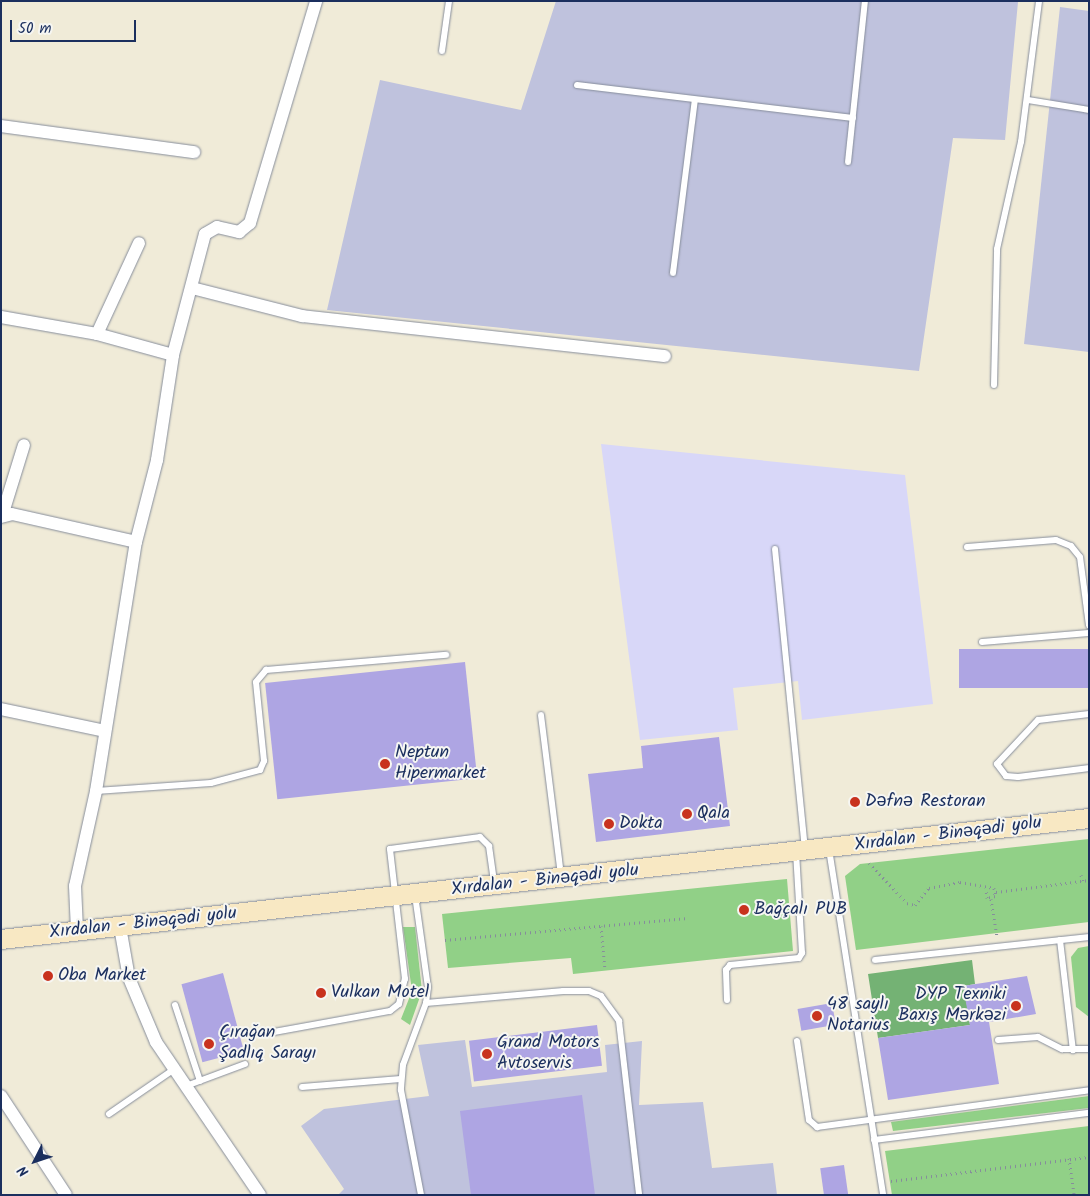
<!DOCTYPE html>
<meta charset="utf-8">
<style>
body{margin:0}
#map{position:relative;width:1090px;height:1196px;overflow:hidden;background:#f0ebd8;font-family:Kalam,sans-serif}
div>[style]{position:absolute}
[style*='--x']{left:calc(var(--x)*1px);top:calc(var(--y)*1px);width:calc(var(--w)*1px);rotate:calc(var(--a)*1deg)}
.built>*{inset:0;background:#d8d7f8}
.industrial>*{inset:0;background:#bfc2dd}
.green>*{inset:0;background:#91d087}
.forest>*{inset:0;background:#74b274}
.building>*{inset:0;background:#aea5e3;transform-origin:0 0}
.path>*{height:3px;margin-top:-1.5px;transform-origin:0;background:repeating-linear-gradient(90deg,#868d9b 0 1px,transparent 0 5px)}
.roads{filter:drop-shadow(0 0 1px #868d9b) drop-shadow(0 0 1px #868d9b)}
.service>*{height:6px;margin:-3px;padding:0 3px;transform-origin:3px;border-radius:3px;background:#fff}
.minor>*{height:12px;margin:-6px;padding:0 6px;transform-origin:6px;border-radius:6px;background:#fff}
.secondary>*{height:19px;margin:-9.5px;padding:0 9.5px;transform-origin:9.5px;border-radius:9.5px;background:#f8e8c3}
.dots>*{width:14px;height:14px;translate:-50% -50%;box-sizing:border-box;border:2px solid #f6f6f2;border-radius:50%}
span{translate:-50% -50%;white-space:nowrap;text-align:center;line-height:1.15;-webkit-text-stroke:4px #f6f6f2;paint-order:stroke}
.poi-label{font-size:18px;color:#1b2f5e}
.left{translate:0 -50%;text-align:left}
.right{translate:-100% -50%;text-align:right}
.street-label{font-size:18px;color:#1b2f5e}
.frame{position:absolute;inset:0;border:2px solid #1b2f5e;pointer-events:none}
.north{position:absolute;left:10px;top:1136px;width:50px;height:50px;-webkit-text-stroke:4px #f6f6f2;paint-order:stroke;rotate:229deg;font-size:14px;font-weight:700;line-height:20px;text-align:center;color:#1b2f5e}
.north::after{content:'';display:block;margin:auto;width:18px;height:22px;background:#1b2f5e;clip-path:polygon(50% 0,100% 100%,50% 72%,0 100%)}
.scale{position:absolute;left:10px;top:20px;width:126px;height:22px;box-sizing:border-box;border:2px solid #1b2f5e;border-top:0;padding-left:6px;font-size:15px;line-height:18px;white-space:nowrap;color:#1b2f5e;-webkit-text-stroke:4px #f6f6f2;paint-order:stroke}
</style>
<div id="map">
<div class="built">
<i style="clip-path:polygon(601px 444px,905px 475px,933px 704px,802px 720px,798px 681px,733px 688px,738px 730px,640px 740px)"></i>
</div>
<div class="industrial">
<i style="clip-path:polygon(556px 1px,1018px 2px,1005px 140px,953px 138px,919px 371px,327px 310px,380px 80px,521px 110px)"></i>
<i style="clip-path:polygon(1060px 7px,1089px 11px,1089px 352px,1024px 344px)"></i>
<i style="clip-path:polygon(465px 1040px,472px 1087px,607px 1072px,605px 1045px,642px 1041px,639px 1105px,703px 1102px,712px 1168px,773px 1163px,777px 1195px,338px 1195px,344px 1189px,301px 1126px,324px 1109px,429px 1096px,418px 1045px)"></i>
</div>
<div class="green">
<i style="clip-path:polygon(1089px 839px,1089px 922px,856px 950px,845px 876px,860px 864px)"></i>
<i style="clip-path:polygon(787px 879px,793px 951px,573px 974px,571px 958px,448px 968px,442px 914px)"></i>
<i style="clip-path:polygon(403px 927px,415px 927px,422px 991px,410px 1025px,401px 1019px,412px 991px)"></i>
<i style="clip-path:polygon(1089px 946px,1089px 1017px,1076px 1007px,1071px 957px,1078px 948px)"></i>
<i style="clip-path:polygon(1089px 1096px,1089px 1108px,893px 1131px,891px 1122px)"></i>
<i style="clip-path:polygon(1089px 1126px,1089px 1195px,892px 1195px,885px 1151px)"></i>
</div>
<div class="forest">
<i style="clip-path:polygon(972px 960px,975px 984px,964px 986px,970px 1025px,878px 1038px,868px 974px)"></i>
</div>
<div class="building">
<i style="left:1089px;top:649px;width:39px;height:130px;rotate:90deg"></i>
<i style="left:465px;top:662px;width:117px;height:201px;rotate:84deg"></i>
<i style="clip-path:polygon(719px 737px,730px 826px,596px 842px,588px 774px,643px 768px,641px 746px)"></i>
<i style="left:223px;top:973px;width:81px;height:43px;rotate:75deg"></i>
<i style="clip-path:polygon(1027px 976px,1036px 1014px,989px 1022px,999px 1084px,888px 1100px,878px 1038px,970px 1025px,963px 986px)"></i>
<i style="left:832px;top:1003px;width:22px;height:35px;rotate:80deg"></i>
<i style="left:597px;top:1025px;width:41px;height:129px;rotate:83deg"></i>
<i style="clip-path:polygon(582px 1095px,595px 1195px,471px 1195px,460px 1111px)"></i>
<i style="left:844px;top:1165px;width:30px;height:24px;rotate:82deg"></i>
</div>
<div class="path">
<i style="--x:869;--y:863;--w:55;--a:46.5"></i>
<i style="--x:907;--y:903;--w:8;--a:14"></i>
<i style="--x:915;--y:905;--w:22;--a:-51"></i>
<i style="--x:929;--y:888;--w:32;--a:-11"></i>
<i style="--x:960;--y:882;--w:35;--a:10"></i>
<i style="--x:994;--y:888;--w:8;--a:83"></i>
<i style="--x:995;--y:896;--w:8;--a:166"></i>
<i style="--x:987;--y:898;--w:9;--a:-96"></i>
<i style="--x:1081;--y:875;--w:6;--a:72"></i>
<i style="--x:996;--y:892;--w:94;--a:-7.4"></i>
<i style="--x:991;--y:899;--w:39;--a:81"></i>
<i style="--x:601;--y:926;--w:44;--a:84.8"></i>
<i style="--x:445;--y:940;--w:241;--a:-5.2"></i>
<i style="--x:1069;--y:1158;--w:37;--a:82"></i>
<i style="--x:891;--y:1181;--w:199;--a:-6.9"></i>
</div>
<div class="roads">
<div class="service">
<i style="--x:442;--y:51;--w:50;--a:-82"></i>
<i style="--x:577;--y:85;--w:278;--a:6.8"></i>
<i style="--x:1028;--y:100;--w:62;--a:9.3"></i>
<i style="--x:848;--y:162;--w:162;--a:-84"></i>
<i style="--x:673;--y:273;--w:174;--a:-82.8"></i>
<i style="--x:994;--y:385;--w:136;--a:-88.7"></i>
<i style="--x:997;--y:249;--w:110;--a:-77.4"></i>
<i style="--x:1021;--y:142;--w:142;--a:-82.7"></i>
<i style="--x:967;--y:547;--w:89;--a:-4.5"></i>
<i style="--x:1056;--y:540;--w:16;--a:22"></i>
<i style="--x:1071;--y:546;--w:14;--a:51"></i>
<i style="--x:1080;--y:557;--w:69;--a:82.5"></i>
<i style="--x:775;--y:549;--w:301;--a:84.3"></i>
<i style="--x:982;--y:642;--w:107;--a:-4.8"></i>
<i style="--x:1089;--y:714;--w:51;--a:173.3"></i>
<i style="--x:1038;--y:720;--w:60;--a:133"></i>
<i style="--x:997;--y:764;--w:15;--a:53"></i>
<i style="--x:1006;--y:776;--w:12;--a:5"></i>
<i style="--x:1018;--y:777;--w:72;--a:-7.2"></i>
<i style="--x:541;--y:715;--w:161;--a:82.9"></i>
<i style="--x:96;--y:791;--w:115;--a:-4"></i>
<i style="--x:211;--y:783;--w:51;--a:-14.9"></i>
<i style="--x:260;--y:770;--w:10;--a:-66"></i>
<i style="--x:264;--y:761;--w:79;--a:-95.8"></i>
<i style="--x:256;--y:682;--w:16;--a:-50"></i>
<i style="--x:266;--y:670;--w:181;--a:-4.8"></i>
<i style="--x:829;--y:849;--w:350;--a:81.1"></i>
<i style="--x:415;--y:895;--w:93;--a:82"></i>
<i style="--x:428;--y:987;--w:16;--a:97"></i>
<i style="--x:426;--y:1003;--w:66;--a:110.4"></i>
<i style="--x:403;--y:1065;--w:25;--a:95"></i>
<i style="--x:401;--y:1090;--w:107;--a:79.2"></i>
<i style="--x:1060;--y:940;--w:111;--a:83.3"></i>
<i style="--x:875;--y:960;--w:215;--a:-6.1"></i>
<i style="--x:727;--y:1000;--w:30;--a:-92"></i>
<i style="--x:726;--y:970;--w:6;--a:-51"></i>
<i style="--x:730;--y:965;--w:69;--a:-5.8"></i>
<i style="--x:799;--y:958;--w:6;--a:-59"></i>
<i style="--x:802;--y:953;--w:100;--a:-93.4"></i>
<i style="--x:426;--y:1003;--w:138;--a:-5"></i>
<i style="--x:563;--y:991;--w:26;--a:0"></i>
<i style="--x:589;--y:991;--w:13;--a:23"></i>
<i style="--x:601;--y:996;--w:31;--a:54"></i>
<i style="--x:619;--y:1021;--w:175;--a:83.4"></i>
<i style="--x:175;--y:1005;--w:80;--a:71.8"></i>
<i style="--x:274;--y:1032;--w:118;--a:-10.3"></i>
<i style="--x:390;--y:1011;--w:11;--a:-38"></i>
<i style="--x:399;--y:1004;--w:26;--a:-77"></i>
<i style="--x:405;--y:979;--w:131;--a:-96.6"></i>
<i style="--x:390;--y:849;--w:91;--a:-7.6"></i>
<i style="--x:480;--y:837;--w:13;--a:45"></i>
<i style="--x:489;--y:846;--w:37;--a:82"></i>
<i style="--x:998;--y:1040;--w:40;--a:-4.3"></i>
<i style="--x:1038;--y:1037;--w:27;--a:27"></i>
<i style="--x:1062;--y:1049;--w:27;--a:0"></i>
<i style="--x:797;--y:1041;--w:80;--a:81.4"></i>
<i style="--x:809;--y:1120;--w:11;--a:41"></i>
<i style="--x:817;--y:1127;--w:275;--a:-7.7"></i>
<i style="--x:186;--y:1086;--w:63;--a:-20.4"></i>
<i style="--x:302;--y:1087;--w:99;--a:-4.6"></i>
<i style="--x:109;--y:1114;--w:78;--a:-34.5"></i>
<i style="--x:874;--y:1140;--w:217;--a:-7.2"></i>
</div>
<div class="minor">
<i style="--x:1;--y:126;--w:195;--a:7.7"></i>
<i style="--x:192;--y:288;--w:114;--a:14.3"></i>
<i style="--x:302;--y:316;--w:365;--a:6.3"></i>
<i style="--x:1;--y:317;--w:97;--a:10"></i>
<i style="--x:97;--y:334;--w:79;--a:15.4"></i>
<i style="--x:97;--y:334;--w:100;--a:-65.2"></i>
<i style="--x:2;--y:516;--w:74;--a:-72.8"></i>
<i style="--x:1;--y:517;--w:11;--a:-15"></i>
<i style="--x:12;--y:514;--w:127;--a:12.7"></i>
<i style="--x:1;--y:709;--w:106;--a:11.9"></i>
<i style="--x:120;--y:927;--w:52;--a:80"></i>
<i style="--x:129;--y:978;--w:69;--a:67.1"></i>
<i style="--x:156;--y:1042;--w:185;--a:55.8"></i>
<i style="--x:77;--y:930;--w:44;--a:-92.6"></i>
<i style="--x:75;--y:886;--w:97;--a:-77.5"></i>
<i style="--x:96;--y:791;--w:252;--a:-80.9"></i>
<i style="--x:136;--y:542;--w:85;--a:-75.6"></i>
<i style="--x:157;--y:460;--w:106;--a:-81.3"></i>
<i style="--x:173;--y:355;--w:125;--a:-75.2"></i>
<i style="--x:205;--y:234;--w:14;--a:-30"></i>
<i style="--x:217;--y:227;--w:23;--a:13"></i>
<i style="--x:239;--y:232;--w:14;--a:-39"></i>
<i style="--x:250;--y:223;--w:232;--a:-73.4"></i>
<i style="--x:1;--y:1096;--w:118;--a:56.7"></i>
</div>
<div class="secondary">
<i style="--x:1;--y:939;--w:1095;--a:-6.35"></i>
</div>
</div>
<div class="dots">
<i style="left:385px;top:764px;background:#c8321e"></i>
<i style="left:855px;top:802px;background:#c8321e"></i>
<i style="left:687px;top:814px;background:#c8321e"></i>
<i style="left:609px;top:824px;background:#c8321e"></i>
<i style="left:744px;top:910px;background:#c8321e"></i>
<i style="left:48px;top:976px;background:#c8321e"></i>
<i style="left:321px;top:993px;background:#c8321e"></i>
<i style="left:1016px;top:1006px;background:#c8321e"></i>
<i style="left:817px;top:1016px;background:#c8321e"></i>
<i style="left:209px;top:1044px;background:#c8321e"></i>
<i style="left:487px;top:1054px;background:#c8321e"></i>
</div>
<div class="poi-label">
<span class="left" style="left:395px;top:764px">Neptun<br>Hipermarket</span>
<span class="left" style="left:865px;top:802px">Dəfnə Restoran</span>
<span class="left" style="left:697px;top:814px">Qala</span>
<span class="left" style="left:619px;top:824px">Dokta</span>
<span class="left" style="left:754px;top:910px">Bağçalı PUB</span>
<span class="left" style="left:58px;top:976px">Oba Market</span>
<span class="left" style="left:331px;top:993px">Vulkan Motel</span>
<span class="right" style="left:1006px;top:1006px">DYP Texniki<br>Baxış Mərkəzi</span>
<span class="left" style="left:827px;top:1016px">48 saylı<br>Notarius</span>
<span class="left" style="left:219px;top:1044px">Çırağan<br>Şadlıq Sarayı</span>
<span class="left" style="left:497px;top:1054px">Grand Motors<br>Avtoservis</span>
</div>
<div class="street-label">
<span style="left:948px;top:835px;rotate:-7deg">Xırdalan - Binəqədi yolu</span>
<span style="left:545px;top:881px;rotate:-6deg">Xırdalan - Binəqədi yolu</span>
<span style="left:143px;top:924px;rotate:-6deg">Xırdalan - Binəqədi yolu</span>
</div>
<div class="frame"></div>
<div class="north">N</div>
<div class="scale">50 m</div>
</div>
